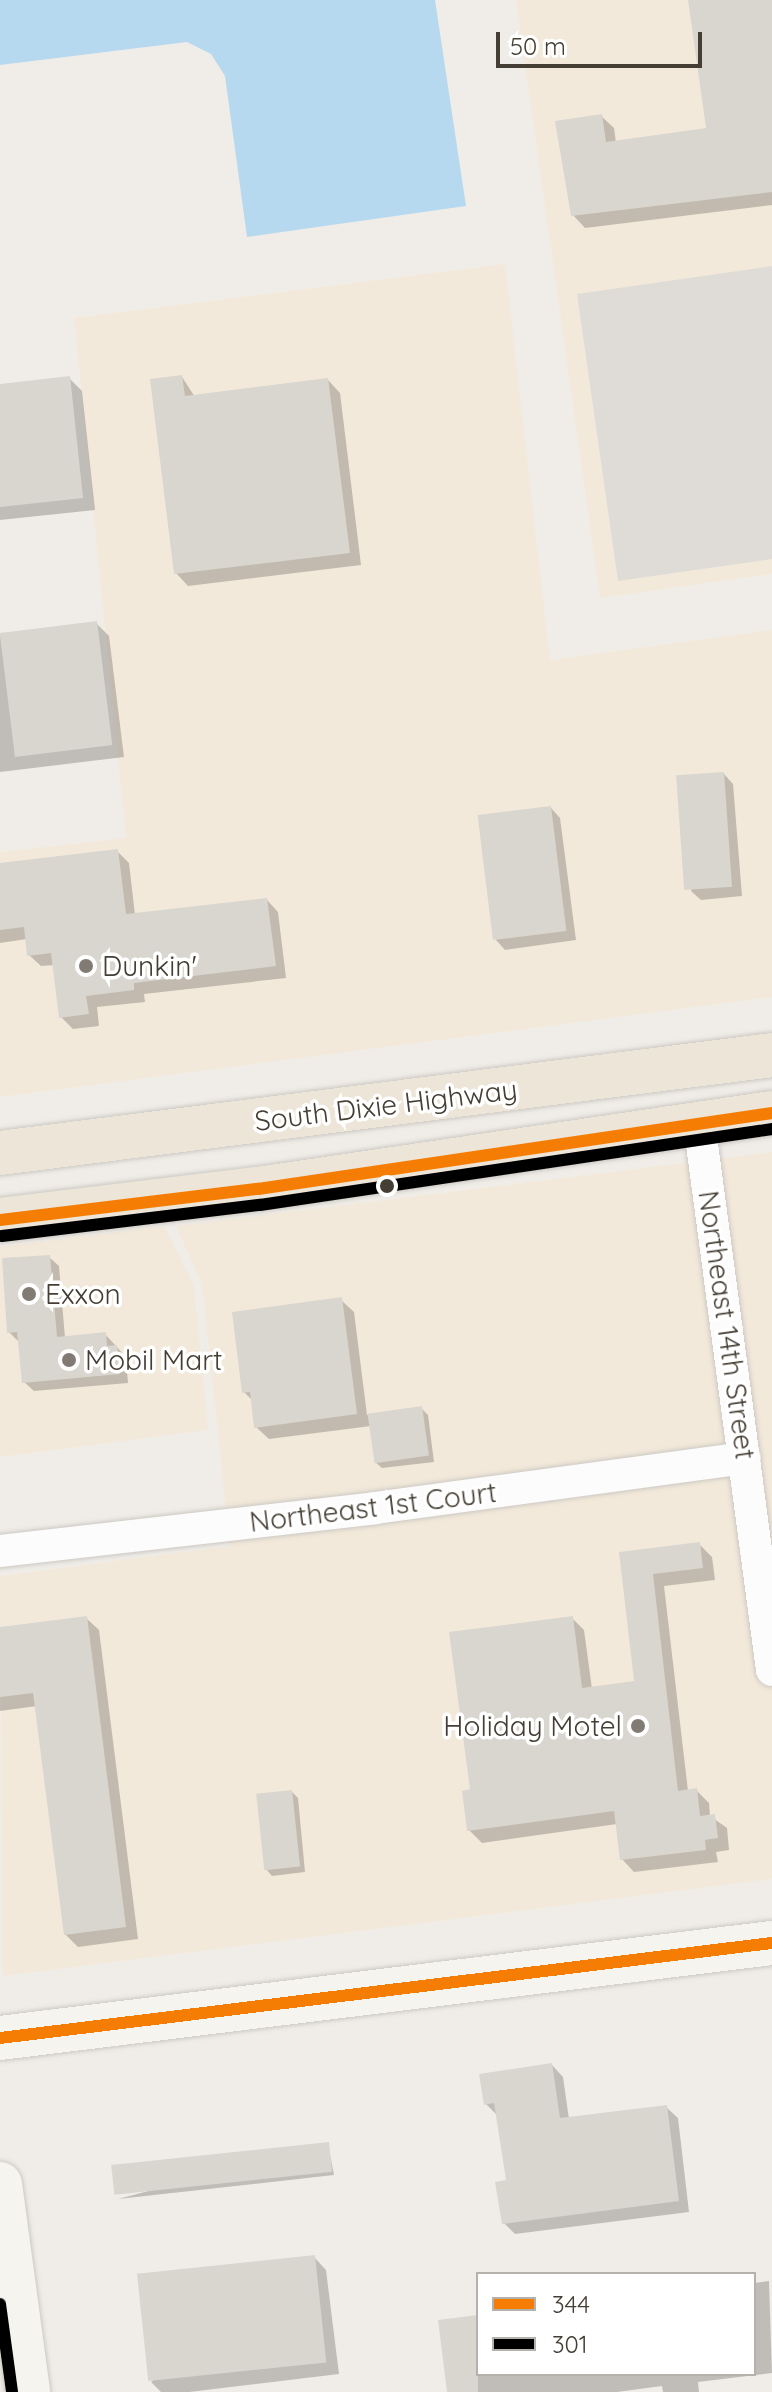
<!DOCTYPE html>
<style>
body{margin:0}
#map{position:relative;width:772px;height:2392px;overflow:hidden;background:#f0ede8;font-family:Quicksand,sans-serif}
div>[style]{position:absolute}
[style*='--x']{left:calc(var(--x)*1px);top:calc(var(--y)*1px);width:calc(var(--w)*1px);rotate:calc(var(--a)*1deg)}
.commercial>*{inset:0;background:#f3e9da}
.parking>*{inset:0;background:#dfdcd8}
.water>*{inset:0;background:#b7d9ef}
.shadow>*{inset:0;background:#0003}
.building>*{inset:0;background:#d9d6d0;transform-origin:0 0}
.roads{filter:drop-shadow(0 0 2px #ccc9c4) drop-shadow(0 0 2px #ccc9c4)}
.street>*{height:32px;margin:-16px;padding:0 16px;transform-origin:16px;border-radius:16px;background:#fdfcfc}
.secondary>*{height:44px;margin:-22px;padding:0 22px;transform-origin:22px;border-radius:22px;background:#f6f4ee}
.highway>*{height:44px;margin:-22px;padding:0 22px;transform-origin:22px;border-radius:22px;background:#ece5d8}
.bus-1>*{height:12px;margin:-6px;padding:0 6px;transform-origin:6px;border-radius:6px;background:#f67d03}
.bus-2>*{height:12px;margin:-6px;padding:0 6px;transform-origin:6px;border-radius:6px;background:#000}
.dots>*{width:22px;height:22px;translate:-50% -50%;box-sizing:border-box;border:4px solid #fff;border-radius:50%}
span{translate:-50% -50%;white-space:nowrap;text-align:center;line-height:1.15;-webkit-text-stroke:7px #fff;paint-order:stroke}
.poi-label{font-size:28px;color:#453e34}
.left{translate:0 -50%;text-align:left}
.right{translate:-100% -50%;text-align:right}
.street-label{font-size:28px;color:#453e34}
.legend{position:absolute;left:476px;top:2272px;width:280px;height:104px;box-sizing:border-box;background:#fff;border:2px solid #b5b2ae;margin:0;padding:10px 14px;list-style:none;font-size:24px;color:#453e34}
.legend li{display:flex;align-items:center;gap:16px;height:40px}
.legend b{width:40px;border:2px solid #b5b2ae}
.scale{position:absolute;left:496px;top:32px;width:206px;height:36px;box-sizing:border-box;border:4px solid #453e34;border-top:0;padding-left:10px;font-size:24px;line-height:28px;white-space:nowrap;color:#453e34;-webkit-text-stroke:6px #fff;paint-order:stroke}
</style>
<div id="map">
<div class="commercial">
<i style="clip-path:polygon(516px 0,772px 0,772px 574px,600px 598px)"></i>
<i style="clip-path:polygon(505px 264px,550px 660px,772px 630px,772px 997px,0 1097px,0 852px,126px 838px,74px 318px)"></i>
<i style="clip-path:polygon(772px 1152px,772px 1879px,3px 1976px,0 1576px,230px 1546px,202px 1284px,176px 1226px)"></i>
<i style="clip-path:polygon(164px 1226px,194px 1285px,208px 1430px,0 1457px,0 1247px)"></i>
</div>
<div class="parking">
<i style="clip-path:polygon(772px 266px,772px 559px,618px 581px,577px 294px)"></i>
</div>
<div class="water">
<i style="clip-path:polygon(0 0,435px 0,466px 206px,247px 237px,225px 76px,211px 54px,187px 42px,0 65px)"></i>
</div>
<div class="shadow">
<i style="clip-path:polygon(690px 0,772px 0,772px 205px,585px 228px,573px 215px,601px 116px,614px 128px,616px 143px,708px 130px)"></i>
<i style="clip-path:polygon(182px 377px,195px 397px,328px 380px,340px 393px,361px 565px,188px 586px,176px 573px)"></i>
<i style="clip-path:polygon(69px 378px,82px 391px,95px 510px,0 520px,0 386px)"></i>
<i style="clip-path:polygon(96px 623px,109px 636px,124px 757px,0 772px,0 635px)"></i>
<i style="clip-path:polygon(724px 774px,733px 784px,742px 896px,701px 900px,691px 891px)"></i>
<i style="clip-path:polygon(551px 808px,560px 818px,576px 940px,505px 950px,496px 940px)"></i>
<i style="clip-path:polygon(117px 851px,129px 863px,135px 915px,267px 900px,278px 912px,286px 978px,144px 994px,145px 1002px,97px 1007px,99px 1026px,73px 1029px,61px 1017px,55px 965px,41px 966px,29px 955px,27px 939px,0 943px,0 865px)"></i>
<i style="clip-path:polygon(49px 1257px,59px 1266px,65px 1338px,105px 1334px,126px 1357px,128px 1383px,34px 1391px,24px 1382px,20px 1343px,9px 1332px)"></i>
<i style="clip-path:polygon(341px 1300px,354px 1312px,367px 1415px,422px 1409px,428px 1415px,434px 1462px,382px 1468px,375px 1462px,371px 1426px,269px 1439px,256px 1427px,253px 1401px,244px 1392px)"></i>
<i style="clip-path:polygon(699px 1544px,712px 1557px,715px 1580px,664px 1586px,688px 1791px,696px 1790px,709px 1803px,710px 1816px,727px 1828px,729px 1850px,716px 1852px,718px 1862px,634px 1872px,622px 1859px,617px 1824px,482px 1843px,469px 1830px,472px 1791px,572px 1618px,584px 1630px,592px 1689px,637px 1683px,622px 1553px)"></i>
<i style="clip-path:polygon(86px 1618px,99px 1630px,138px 1939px,78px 1947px,65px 1934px,37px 1706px,0 1711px,0 1629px)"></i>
<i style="clip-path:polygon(292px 1792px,298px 1798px,305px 1872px,272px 1876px,266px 1869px)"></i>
<i style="clip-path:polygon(552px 2065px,563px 2077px,569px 2119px,666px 2107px,678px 2118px,689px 2212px,515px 2234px,504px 2223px,508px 2182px,497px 2115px,486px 2104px)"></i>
<i style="clip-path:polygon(328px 2144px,334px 2175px,118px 2199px)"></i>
<i style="clip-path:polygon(314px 2257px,326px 2270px,339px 2374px,189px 2392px,161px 2392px,151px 2382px)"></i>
<i style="clip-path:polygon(769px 2281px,772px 2373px,698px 2382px,699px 2392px,663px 2392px,662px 2386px,617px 2392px,449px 2392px,478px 2317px,478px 2374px,754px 2374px,754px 2283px)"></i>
</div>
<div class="building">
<i style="clip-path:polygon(688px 0,772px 0,772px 192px,571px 216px,555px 121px,602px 114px,606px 142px,706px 128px)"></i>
<i style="clip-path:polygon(182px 375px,185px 396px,328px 378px,350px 553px,174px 574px,150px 379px)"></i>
<i style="clip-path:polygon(70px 376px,83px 498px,0 507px,0 384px)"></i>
<i style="left:97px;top:621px;width:125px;height:98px;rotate:83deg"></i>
<i style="left:724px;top:772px;width:115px;height:48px;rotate:86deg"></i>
<i style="left:551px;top:806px;width:126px;height:74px;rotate:83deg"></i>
<i style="clip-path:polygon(118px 849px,126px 914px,267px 898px,276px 966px,134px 983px,134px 990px,86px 996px,89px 1014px,59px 1018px,51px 953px,27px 956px,24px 927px,0 930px,0 863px)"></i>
<i style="clip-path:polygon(50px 1255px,57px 1337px,106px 1332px,107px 1346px,117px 1345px,120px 1374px,22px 1383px,17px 1332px,7px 1333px,2px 1258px)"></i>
<i style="clip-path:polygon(342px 1297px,357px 1414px,254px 1428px,250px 1392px,242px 1393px,232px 1312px)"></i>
<i style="left:422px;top:1406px;width:50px;height:55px;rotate:82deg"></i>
<i style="clip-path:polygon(700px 1542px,703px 1568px,653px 1574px,678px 1791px,697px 1788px,700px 1816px,715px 1814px,718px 1838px,705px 1840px,706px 1850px,620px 1860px,614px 1811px,467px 1831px,462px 1791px,470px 1789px,449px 1632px,573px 1616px,582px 1688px,634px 1681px,619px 1552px)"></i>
<i style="clip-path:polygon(87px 1616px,126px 1927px,64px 1935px,33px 1693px,0 1697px,0 1627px)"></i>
<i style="left:292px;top:1790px;width:77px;height:36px;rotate:84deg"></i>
<i style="clip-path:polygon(552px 2063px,560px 2118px,667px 2105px,679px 2201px,502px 2224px,495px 2182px,506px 2180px,494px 2103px,484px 2105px,479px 2074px)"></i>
<i style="left:329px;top:2142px;width:30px;height:219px;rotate:84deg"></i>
<i style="left:315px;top:2255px;width:108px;height:179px;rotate:84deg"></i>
<i style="clip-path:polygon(478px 2315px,478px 2392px,447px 2392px,438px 2320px)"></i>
</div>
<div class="roads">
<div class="street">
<i style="--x:699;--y:1122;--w:553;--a:82.41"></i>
<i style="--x:0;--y:1551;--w:377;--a:-6.5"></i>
<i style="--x:375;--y:1508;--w:373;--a:-7.7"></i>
</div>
<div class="secondary">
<i style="--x:0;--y:2038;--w:778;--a:-7.02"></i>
<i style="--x:0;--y:2184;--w:210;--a:82.3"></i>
</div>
<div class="highway">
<i style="--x:0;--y:1153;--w:778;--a:-7.23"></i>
<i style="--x:0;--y:1220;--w:260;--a:-6.9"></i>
<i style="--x:258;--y:1189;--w:520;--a:-8.41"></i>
</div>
</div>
<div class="bus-1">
<i style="--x:0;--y:1220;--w:260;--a:-6.9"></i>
<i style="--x:258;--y:1189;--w:520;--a:-8.41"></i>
<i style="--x:0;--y:2038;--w:778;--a:-7.02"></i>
</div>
<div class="bus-2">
<i style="--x:2;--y:1236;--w:260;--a:-6.9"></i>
<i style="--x:260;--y:1205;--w:518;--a:-8.44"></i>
<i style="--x:0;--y:2304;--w:89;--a:82.2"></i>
</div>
<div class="dots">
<i style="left:86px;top:966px;background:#817b73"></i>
<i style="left:387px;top:1186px;background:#453e34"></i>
<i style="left:29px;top:1294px;background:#817b73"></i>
<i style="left:69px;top:1360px;background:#817b73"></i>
<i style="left:638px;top:1726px;background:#817b73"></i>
</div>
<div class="poi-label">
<span class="left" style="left:102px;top:966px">Dunkin'</span>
<span class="left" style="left:45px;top:1294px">Exxon</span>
<span class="left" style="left:85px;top:1360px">Mobil Mart</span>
<span class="right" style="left:622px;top:1726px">Holiday Motel</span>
</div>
<div class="street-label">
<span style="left:386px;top:1105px;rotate:-7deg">South Dixie Highway</span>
<span style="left:727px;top:1325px;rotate:82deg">Northeast 14th Street</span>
<span style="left:373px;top:1507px;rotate:-7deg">Northeast 1st Court</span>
</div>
<ul class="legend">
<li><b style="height:10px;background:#f67d03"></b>344</li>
<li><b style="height:10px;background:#000"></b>301</li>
</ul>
<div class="scale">50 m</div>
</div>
